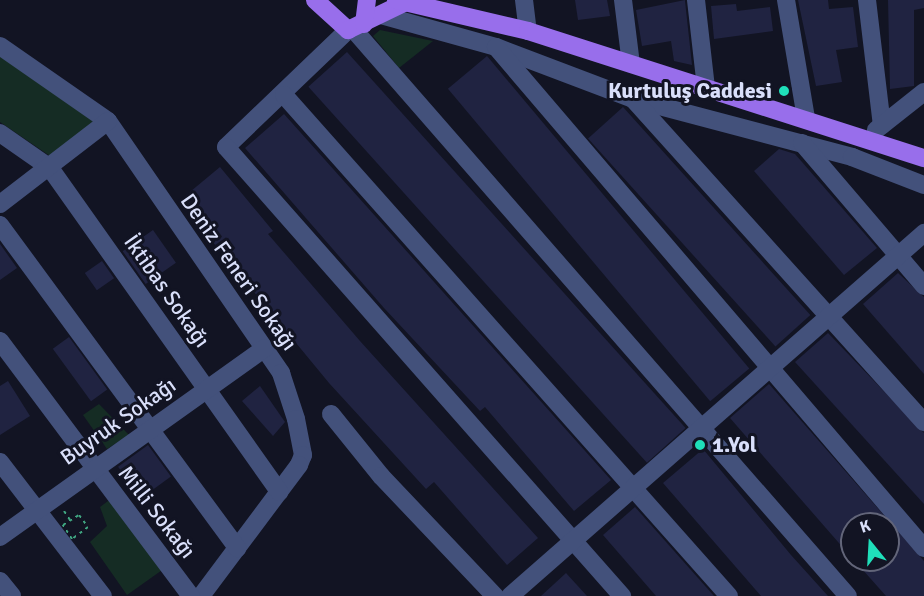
<!DOCTYPE html>
<meta charset="utf-8">
<style>
body{margin:0}
#map{position:relative;width:924px;height:596px;overflow:hidden;background:#121423;font-family:Signika,sans-serif}
div>[style]{position:absolute}
[style*='--x']{left:calc(var(--x)*1px);top:calc(var(--y)*1px);width:calc(var(--w)*1px);rotate:calc(var(--a)*1deg)}
.green>*{inset:0;background:#152c24}
.building>*{inset:0;background:#202341;transform-origin:0 0}
.path>*{height:2px;margin-top:-1px;transform-origin:0;background:repeating-linear-gradient(90deg,#40a782 0 3px,transparent 0 7.5px)}
.minor>*{height:18px;margin:-9px;padding:0 9px;transform-origin:9px;border-radius:9px;background:#43517b}
.major>*{height:18px;margin:-9px;padding:0 9px;transform-origin:9px;border-radius:9px;background:#986eeb}
.dots>*{width:16px;height:16px;translate:-50% -50%;box-sizing:border-box;border:3px solid #121423;border-radius:50%}
span{translate:-50% -50%;white-space:nowrap;text-align:center;line-height:1.15;-webkit-text-stroke:6px #121423;paint-order:stroke}
.poi-label{font-size:22px;color:#d9dffa;font-weight:700}
.right{translate:-100% -50%;text-align:right}
.left{translate:0 -50%;text-align:left}
.street-label{font-size:22px;color:#d9dffa}
.north{position:absolute;left:840px;top:512px;width:60px;height:60px;box-sizing:border-box;background:#121423;border:2px solid #626579;border-radius:50%;rotate:342deg;font-size:16px;font-weight:700;line-height:24px;text-align:center;color:#d9dffa}
.north::after{content:'';display:block;margin:auto;width:21px;height:27px;background:#1fdfba;clip-path:polygon(50% 0,100% 100%,50% 72%,0 100%)}
</style>
<div id="map">
<div class="green">
<i style="clip-path:polygon(380px 30px,433px 41px,399px 68px,373px 36px)"></i>
<i style="clip-path:polygon(0 50px,101px 119px,50px 156px,0 122px)"></i>
<i style="clip-path:polygon(99px 404px,129px 435px,107px 449px,83px 415px)"></i>
<i style="clip-path:polygon(112px 498px,165px 568px,127px 595px,90px 542px,107px 526px,100px 507px)"></i>
</div>
<div class="building">
<i style="clip-path:polygon(575px 0,607px 0,610px 16px,578px 20px)"></i>
<i style="clip-path:polygon(685px 0,685px 1px,692px 65px,674px 61px,671px 41px,642px 46px,636px 10px)"></i>
<i style="clip-path:polygon(798px 0,828px 0,829px 9px,853px 7px,858px 47px,836px 50px,842px 82px,816px 86px)"></i>
<i style="clip-path:polygon(888px 0,924px 0,924px 8px,914px 10px,914px 86px,890px 89px)"></i>
<i style="clip-path:polygon(736px 4px,737px 11px,770px 7px,773px 31px,714px 39px,711px 6px)"></i>
<i style="left:347px;top:52px;width:506px;height:52px;rotate:48deg"></i>
<i style="left:487px;top:56px;width:408px;height:51px;rotate:50deg"></i>
<i style="left:623px;top:107px;width:280px;height:47px;rotate:48deg"></i>
<i style="clip-path:polygon(284px 114px,611px 480px,574px 511px,485px 407px,480px 411px,384px 308px,245px 148px)"></i>
<i style="clip-path:polygon(779px 149px,795px 154px,877px 248px,844px 275px,754px 171px)"></i>
<i style="clip-path:polygon(220px 167px,273px 231px,268px 234px,360px 341px,538px 538px,507px 565px,434px 482px,426px 489px,329px 383px,179px 201px)"></i>
<i style="left:153px;top:230px;width:40px;height:37px;rotate:55deg"></i>
<i style="clip-path:polygon(0 244px,17px 268px,0 280px)"></i>
<i style="left:102px;top:261px;width:21px;height:21px;rotate:55deg"></i>
<i style="clip-path:polygon(898px 273px,924px 297px,924px 374px,863px 304px)"></i>
<i style="clip-path:polygon(828px 333px,924px 433px,924px 504px,795px 362px)"></i>
<i style="left:69px;top:337px;width:65px;height:20px;rotate:54deg"></i>
<i style="clip-path:polygon(8px 381px,30px 416px,0 435px,0 386px)"></i>
<i style="clip-path:polygon(769px 384px,924px 561px,924px 596px,886px 596px,854px 560px,888px 560px,888px 524px,852px 524px,852px 558px,730px 418px)"></i>
<i style="clip-path:polygon(260px 386px,285px 422px,273px 436px,242px 401px)"></i>
<i style="left:148px;top:445px;width:39px;height:37px;rotate:54deg"></i>
<i style="clip-path:polygon(703px 449px,791px 555px,828px 596px,761px 596px,663px 483px)"></i>
<i style="clip-path:polygon(635px 507px,714px 596px,656px 596px,603px 535px)"></i>
<i style="clip-path:polygon(566px 573px,587px 596px,541px 596px)"></i>
</div>
<div class="path">
<i style="--x:64;--y:511;--w:11;--a:56"></i>
<i style="--x:79;--y:515;--w:15;--a:53"></i>
<i style="--x:88;--y:527;--w:20;--a:143"></i>
<i style="--x:72;--y:539;--w:17;--a:-123"></i>
<i style="--x:63;--y:525;--w:19;--a:-32"></i>
</div>
<div class="minor">
<i style="--x:524;--y:0;--w:31;--a:83"></i>
<i style="--x:623;--y:0;--w:64;--a:82.9"></i>
<i style="--x:696;--y:0;--w:89;--a:83.5"></i>
<i style="--x:786;--y:0;--w:120;--a:80.4"></i>
<i style="--x:867;--y:0;--w:126;--a:83.2"></i>
<i style="--x:381;--y:15;--w:119;--a:15.5"></i>
<i style="--x:496;--y:47;--w:147;--a:20.8"></i>
<i style="--x:633;--y:99;--w:227;--a:14.8"></i>
<i style="--x:852;--y:157;--w:77;--a:21.3"></i>
<i style="--x:348;--y:30;--w:169;--a:136.2"></i>
<i style="--x:226;--y:147;--w:599;--a:48.59"></i>
<i style="--x:354;--y:30;--w:751;--a:48.89"></i>
<i style="--x:0;--y:46;--w:131;--a:34.8"></i>
<i style="--x:108;--y:121;--w:306;--a:55.5"></i>
<i style="--x:281;--y:373;--w:48;--a:71.9"></i>
<i style="--x:296;--y:419;--w:37;--a:79"></i>
<i style="--x:303;--y:455;--w:11;--a:112"></i>
<i style="--x:299;--y:465;--w:164;--a:126.8"></i>
<i style="--x:496;--y:47;--w:659;--a:49.49"></i>
<i style="--x:284;--y:95;--w:670;--a:48.39"></i>
<i style="--x:633;--y:99;--w:435;--a:48"></i>
<i style="--x:876;--y:130;--w:61;--a:-38.4"></i>
<i style="--x:0;--y:133;--w:61;--a:35"></i>
<i style="--x:50;--y:168;--w:397;--a:54.7"></i>
<i style="--x:802;--y:143;--w:188;--a:49.5"></i>
<i style="--x:0;--y:204;--w:136;--a:-37.5"></i>
<i style="--x:0;--y:225;--w:401;--a:53.7"></i>
<i style="--x:0;--y:341;--w:319;--a:53.2"></i>
<i style="--x:331;--y:414;--w:80;--a:51.1"></i>
<i style="--x:381;--y:476;--w:166;--a:46.5"></i>
<i style="--x:0;--y:462;--w:169;--a:52.5"></i>
<i style="--x:0;--y:537;--w:325;--a:-35.5"></i>
<i style="--x:0;--y:581;--w:19;--a:51"></i>
<i style="--x:510;--y:596;--w:551;--a:-41.24"></i>
</div>
<div class="major">
<i style="--x:315;--y:0;--w:45;--a:42.3"></i>
<i style="--x:348;--y:30;--w:64;--a:-25.8"></i>
<i style="--x:396;--y:0;--w:136;--a:13.2"></i>
<i style="--x:528;--y:31;--w:416;--a:17.8"></i>
<i style="--x:364;--y:24;--w:24;--a:-83"></i>
</div>
<div class="dots">
<i style="left:784px;top:91px;background:#1fdfba"></i>
<i style="left:700px;top:445px;background:#1fdfba"></i>
</div>
<div class="poi-label">
<span class="right" style="left:772px;top:91px">Kurtuluş Caddesi</span>
<span class="left" style="left:712px;top:445px">1.Yol</span>
</div>
<div class="street-label">
<span style="left:239px;top:272px;rotate:55deg">Deniz Feneri Sokağı</span>
<span style="left:167px;top:291px;rotate:55deg">İktibas Sokağı</span>
<span style="left:118px;top:421px;rotate:-35deg">Buyruk Sokağı</span>
<span style="left:157px;top:512px;rotate:52deg">Milli Sokağı</span>
</div>
<div class="north">K</div>
</div>
